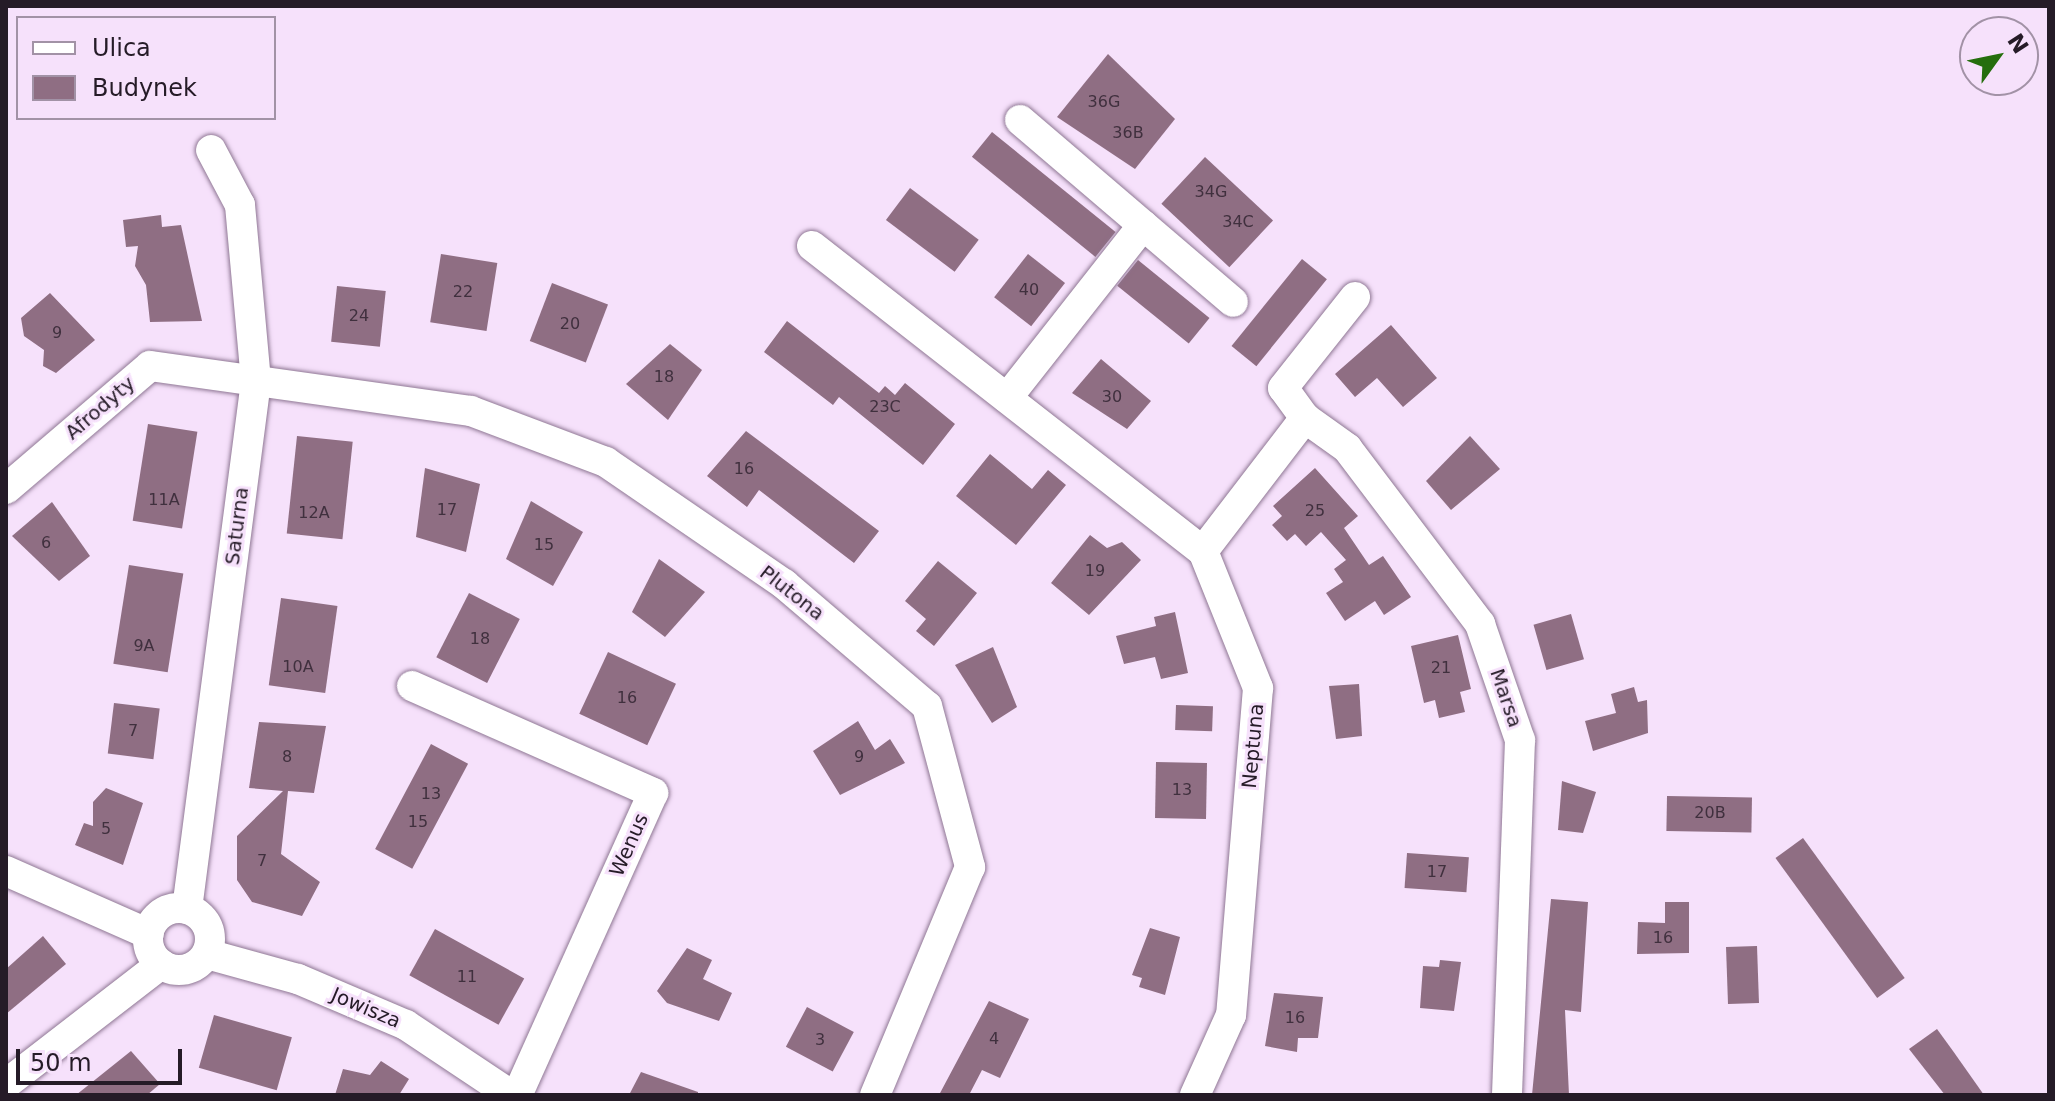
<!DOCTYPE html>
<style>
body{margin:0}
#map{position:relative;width:2055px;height:1101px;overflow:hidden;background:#f6e1fb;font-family:"DejaVu Sans",sans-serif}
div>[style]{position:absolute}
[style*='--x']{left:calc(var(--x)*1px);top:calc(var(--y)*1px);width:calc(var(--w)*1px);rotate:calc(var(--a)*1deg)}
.building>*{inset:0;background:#8f6e83;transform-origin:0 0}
.roads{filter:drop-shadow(0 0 2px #8f7794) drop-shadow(0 0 2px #8f7794)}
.minor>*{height:30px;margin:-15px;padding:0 15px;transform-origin:15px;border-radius:15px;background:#fff}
.minor>.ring{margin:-15px;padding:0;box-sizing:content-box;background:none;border:30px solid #fff;border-radius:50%}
span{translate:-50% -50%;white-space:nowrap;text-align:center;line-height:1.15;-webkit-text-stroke:6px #f6e1fb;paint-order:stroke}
.number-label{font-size:16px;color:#40303e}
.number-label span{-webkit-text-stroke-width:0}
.street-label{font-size:20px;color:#251b27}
.frame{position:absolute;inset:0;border:8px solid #251b27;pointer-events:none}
.legend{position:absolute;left:16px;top:16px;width:260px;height:104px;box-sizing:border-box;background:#f6e1fb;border:2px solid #a292a6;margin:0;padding:10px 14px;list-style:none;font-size:24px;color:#251b27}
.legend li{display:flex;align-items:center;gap:16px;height:40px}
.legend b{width:40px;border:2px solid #a292a6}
.north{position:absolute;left:1959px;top:16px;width:80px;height:80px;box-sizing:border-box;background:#f6e1fb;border:2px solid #a292a6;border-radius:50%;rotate:57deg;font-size:22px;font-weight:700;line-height:32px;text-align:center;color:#251b27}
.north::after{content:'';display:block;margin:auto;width:28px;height:36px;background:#256e0d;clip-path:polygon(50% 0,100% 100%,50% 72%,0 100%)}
.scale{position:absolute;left:16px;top:1049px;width:166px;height:36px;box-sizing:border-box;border:4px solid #251b27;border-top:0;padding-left:10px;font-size:24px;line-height:28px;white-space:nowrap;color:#251b27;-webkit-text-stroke:6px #f6e1fb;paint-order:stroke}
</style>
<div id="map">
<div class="building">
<i style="clip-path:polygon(1108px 54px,1175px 119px,1135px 169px,1057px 117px)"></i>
<i style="left:992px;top:132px;width:159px;height:32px;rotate:39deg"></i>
<i style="left:1205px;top:157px;width:93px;height:64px;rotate:43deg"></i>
<i style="left:910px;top:188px;width:86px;height:40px;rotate:37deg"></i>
<i style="clip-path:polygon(161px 215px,162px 227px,181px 225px,202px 321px,150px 322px,146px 285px,135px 266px,138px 246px,126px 247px,123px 220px)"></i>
<i style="left:441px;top:254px;width:57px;height:69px;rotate:9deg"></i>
<i style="left:1028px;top:254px;width:47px;height:55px;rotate:38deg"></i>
<i style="left:1302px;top:259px;width:32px;height:112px;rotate:39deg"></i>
<i style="left:1138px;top:260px;width:92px;height:33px;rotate:39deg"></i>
<i style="left:552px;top:283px;width:60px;height:62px;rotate:21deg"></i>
<i style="left:337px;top:286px;width:49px;height:56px;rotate:6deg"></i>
<i style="clip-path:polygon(50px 293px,95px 340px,56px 373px,43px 366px,44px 350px,24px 336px,21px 318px)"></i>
<i style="clip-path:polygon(787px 321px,879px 393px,885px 386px,895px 395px,905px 383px,955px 424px,923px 465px,839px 397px,833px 405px,764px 352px)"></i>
<i style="clip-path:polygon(1391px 325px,1437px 378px,1403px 407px,1377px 378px,1355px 397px,1335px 374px)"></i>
<i style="clip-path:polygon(670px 344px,702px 370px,668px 420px,626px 384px)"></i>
<i style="clip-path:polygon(1101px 359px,1151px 401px,1127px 429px,1072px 393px)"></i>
<i style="left:148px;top:424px;width:50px;height:98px;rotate:9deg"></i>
<i style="clip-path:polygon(746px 431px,879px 531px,854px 563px,759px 490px,747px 507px,707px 476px)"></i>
<i style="left:297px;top:436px;width:56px;height:98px;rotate:6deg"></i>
<i style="clip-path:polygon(1470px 436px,1500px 469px,1451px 510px,1426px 481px)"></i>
<i style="clip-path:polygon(990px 454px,1032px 489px,1048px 470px,1066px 485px,1016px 545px,956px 496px)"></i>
<i style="clip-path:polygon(425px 468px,480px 484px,466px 552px,416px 537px)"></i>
<i style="clip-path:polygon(1315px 468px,1358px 516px,1344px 528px,1369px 565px,1383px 556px,1411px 597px,1384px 615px,1375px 601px,1345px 621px,1326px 593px,1343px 582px,1334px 569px,1346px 560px,1321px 532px,1306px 546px,1295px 534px,1287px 541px,1272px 525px,1282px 516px,1273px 506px)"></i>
<i style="clip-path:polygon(531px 501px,583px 532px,553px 586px,506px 559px)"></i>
<i style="clip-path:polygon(52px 502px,90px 556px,59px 581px,12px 536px)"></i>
<i style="clip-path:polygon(1090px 535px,1107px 548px,1122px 542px,1141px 560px,1089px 615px,1051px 583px)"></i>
<i style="clip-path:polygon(659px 559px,705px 592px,665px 637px,632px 612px)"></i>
<i style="clip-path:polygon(938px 561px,977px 593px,934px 646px,916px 631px,926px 619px,905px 601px)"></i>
<i style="left:129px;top:565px;width:55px;height:100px;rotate:9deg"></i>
<i style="left:469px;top:593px;width:57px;height:72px;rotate:27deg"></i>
<i style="left:281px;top:598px;width:57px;height:88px;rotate:8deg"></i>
<i style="clip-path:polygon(1175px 612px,1188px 673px,1161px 679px,1155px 657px,1124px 664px,1116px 636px,1156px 626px,1154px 617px)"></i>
<i style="left:1571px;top:614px;width:47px;height:39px;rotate:74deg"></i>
<i style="clip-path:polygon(1458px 635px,1471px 689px,1460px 692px,1465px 712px,1439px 718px,1435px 700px,1424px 703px,1411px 646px)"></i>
<i style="clip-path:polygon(993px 647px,1017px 707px,992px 723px,955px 665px)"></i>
<i style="left:608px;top:652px;width:75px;height:68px;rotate:25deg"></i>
<i style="clip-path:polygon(1359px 684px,1362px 736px,1336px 739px,1329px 686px)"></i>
<i style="clip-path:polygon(1634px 687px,1638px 702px,1647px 700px,1648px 733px,1593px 751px,1585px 721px,1616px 713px,1611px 694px)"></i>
<i style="left:114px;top:703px;width:46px;height:51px;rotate:7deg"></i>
<i style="left:1176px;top:705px;width:37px;height:25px;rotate:2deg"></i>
<i style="clip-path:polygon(858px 721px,875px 750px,890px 739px,905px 763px,840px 795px,813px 751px)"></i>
<i style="clip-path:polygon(259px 722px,326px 726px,314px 793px,288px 791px,281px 854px,320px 882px,302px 916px,252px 902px,237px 880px,237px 836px,283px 791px,249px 788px)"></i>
<i style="left:431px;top:744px;width:42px;height:119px;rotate:28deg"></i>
<i style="left:1156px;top:762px;width:51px;height:56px;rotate:1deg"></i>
<i style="clip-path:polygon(1562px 781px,1596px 792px,1583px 833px,1558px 830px)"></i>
<i style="clip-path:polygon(106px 788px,143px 803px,123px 865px,75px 845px,84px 823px,93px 826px,93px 802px)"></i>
<i style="left:1667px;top:796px;width:85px;height:35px;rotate:1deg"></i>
<i style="left:1803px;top:838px;width:173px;height:34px;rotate:54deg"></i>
<i style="left:1407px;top:853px;width:62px;height:35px;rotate:4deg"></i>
<i style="clip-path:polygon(1551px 899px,1588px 902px,1581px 1012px,1565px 1010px,1569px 1095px,1532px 1095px)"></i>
<i style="clip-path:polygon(1665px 902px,1689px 902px,1689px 953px,1637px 954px,1638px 922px,1665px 923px)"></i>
<i style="clip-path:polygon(1150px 928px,1180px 937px,1165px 995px,1139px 987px,1142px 978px,1132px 975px)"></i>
<i style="left:435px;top:929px;width:102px;height:53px;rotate:29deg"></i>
<i style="clip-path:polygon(43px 936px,66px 964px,6px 1014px,6px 969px)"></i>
<i style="left:1757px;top:946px;width:57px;height:31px;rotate:88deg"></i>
<i style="clip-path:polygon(687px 948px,712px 960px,703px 979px,732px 993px,719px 1021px,667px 1003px,657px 991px)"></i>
<i style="clip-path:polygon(1440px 960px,1461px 962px,1454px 1011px,1420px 1008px,1423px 966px,1439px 967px)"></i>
<i style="clip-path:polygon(1274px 993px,1323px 997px,1318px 1038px,1298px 1038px,1297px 1052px,1265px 1046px)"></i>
<i style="clip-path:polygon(989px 1001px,1029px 1019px,1000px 1078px,982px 1070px,969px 1095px,939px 1095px)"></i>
<i style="left:807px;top:1007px;width:53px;height:45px;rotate:28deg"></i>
<i style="left:214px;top:1015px;width:81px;height:55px;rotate:16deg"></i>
<i style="clip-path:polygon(1937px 1029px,1953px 1051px,1984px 1095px,1945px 1095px,1909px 1049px)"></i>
<i style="clip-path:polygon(131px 1051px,160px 1084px,147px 1095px,76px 1095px)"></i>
<i style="clip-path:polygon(381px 1061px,409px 1079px,399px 1095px,335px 1095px,343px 1069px,370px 1075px)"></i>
<i style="clip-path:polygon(641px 1072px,698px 1092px,698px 1095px,629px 1095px)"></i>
</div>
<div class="roads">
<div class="minor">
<i style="--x:1020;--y:120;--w:280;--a:40.5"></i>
<i style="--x:812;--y:246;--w:496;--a:38"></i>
<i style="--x:1203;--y:551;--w:148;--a:68.1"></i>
<i style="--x:1258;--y:688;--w:328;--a:94.7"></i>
<i style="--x:1231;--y:1015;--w:88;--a:114.2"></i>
<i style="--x:1007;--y:398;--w:220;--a:-51.8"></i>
<i style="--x:1305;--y:418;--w:37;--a:-126"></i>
<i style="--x:1283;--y:388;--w:116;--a:-51.6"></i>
<i style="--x:6;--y:489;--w:189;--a:-40.5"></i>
<i style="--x:150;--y:366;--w:324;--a:8"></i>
<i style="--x:471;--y:411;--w:144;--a:20.7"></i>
<i style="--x:606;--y:462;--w:216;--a:34.4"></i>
<i style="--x:784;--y:584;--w:188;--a:40.5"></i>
<i style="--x:927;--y:706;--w:167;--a:75"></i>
<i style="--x:970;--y:867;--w:247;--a:112.6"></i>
<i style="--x:1203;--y:551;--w:168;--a:-52.5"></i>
<i style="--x:1305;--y:418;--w:52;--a:35.5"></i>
<i style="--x:1347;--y:448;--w:221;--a:52.9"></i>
<i style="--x:1480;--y:624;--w:123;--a:71"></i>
<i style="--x:1520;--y:740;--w:355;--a:92.1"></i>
<i style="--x:412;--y:686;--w:264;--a:23.9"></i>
<i style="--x:653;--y:793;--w:331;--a:114.2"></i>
<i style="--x:6;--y:871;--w:156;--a:23.8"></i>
<i class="ring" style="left:148px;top:908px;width:32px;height:32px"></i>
<i style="--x:187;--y:909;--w:532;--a:-82.55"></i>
<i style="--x:256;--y:381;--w:177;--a:-95.2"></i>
<i style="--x:240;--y:205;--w:62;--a:-117.8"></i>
<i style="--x:207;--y:954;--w:94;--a:15.4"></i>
<i style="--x:298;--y:979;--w:117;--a:23.1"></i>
<i style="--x:406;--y:1025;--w:126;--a:33.7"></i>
<i style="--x:6;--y:1084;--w:196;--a:-37.7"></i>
</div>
</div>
<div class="number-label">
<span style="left:1104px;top:102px">36G</span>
<span style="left:1128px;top:133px">36B</span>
<span style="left:1211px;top:192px">34G</span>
<span style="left:1238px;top:222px">34C</span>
<span style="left:1029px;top:290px">40</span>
<span style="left:463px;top:292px">22</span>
<span style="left:359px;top:316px">24</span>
<span style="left:570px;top:324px">20</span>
<span style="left:57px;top:333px">9</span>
<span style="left:664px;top:377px">18</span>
<span style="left:1112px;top:397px">30</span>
<span style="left:885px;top:407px">23C</span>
<span style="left:744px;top:469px">16</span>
<span style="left:164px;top:500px">11A</span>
<span style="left:447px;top:510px">17</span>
<span style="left:1315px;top:511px">25</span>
<span style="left:314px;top:513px">12A</span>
<span style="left:46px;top:543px">6</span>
<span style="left:544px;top:545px">15</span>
<span style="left:1095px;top:571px">19</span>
<span style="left:480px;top:639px">18</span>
<span style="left:144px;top:646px">9A</span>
<span style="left:298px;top:667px">10A</span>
<span style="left:1441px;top:668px">21</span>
<span style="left:627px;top:698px">16</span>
<span style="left:133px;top:731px">7</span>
<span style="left:287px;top:757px">8</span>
<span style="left:859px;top:757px">9</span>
<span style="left:1182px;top:790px">13</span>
<span style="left:431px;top:794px">13</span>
<span style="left:1710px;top:813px">20B</span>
<span style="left:418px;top:822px">15</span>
<span style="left:106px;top:829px">5</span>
<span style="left:262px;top:861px">7</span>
<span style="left:1437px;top:872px">17</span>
<span style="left:1663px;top:938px">16</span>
<span style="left:467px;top:977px">11</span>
<span style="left:1295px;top:1018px">16</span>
<span style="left:994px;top:1039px">4</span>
<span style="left:820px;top:1040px">3</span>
</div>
<div class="street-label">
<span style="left:100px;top:408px;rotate:-41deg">Afrodyty</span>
<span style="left:237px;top:526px;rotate:-83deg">Saturna</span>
<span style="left:792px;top:593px;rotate:38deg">Plutona</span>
<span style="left:1506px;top:698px;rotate:71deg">Marsa</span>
<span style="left:1253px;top:746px;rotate:-85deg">Neptuna</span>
<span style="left:629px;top:845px;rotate:-66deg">Wenus</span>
<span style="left:366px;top:1008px;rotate:23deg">Jowisza</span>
</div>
<div class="frame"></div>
<ul class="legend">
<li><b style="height:10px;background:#fff"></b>Ulica</li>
<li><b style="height:22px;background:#8f6e83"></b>Budynek</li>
</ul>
<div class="north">N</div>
<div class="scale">50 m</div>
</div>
